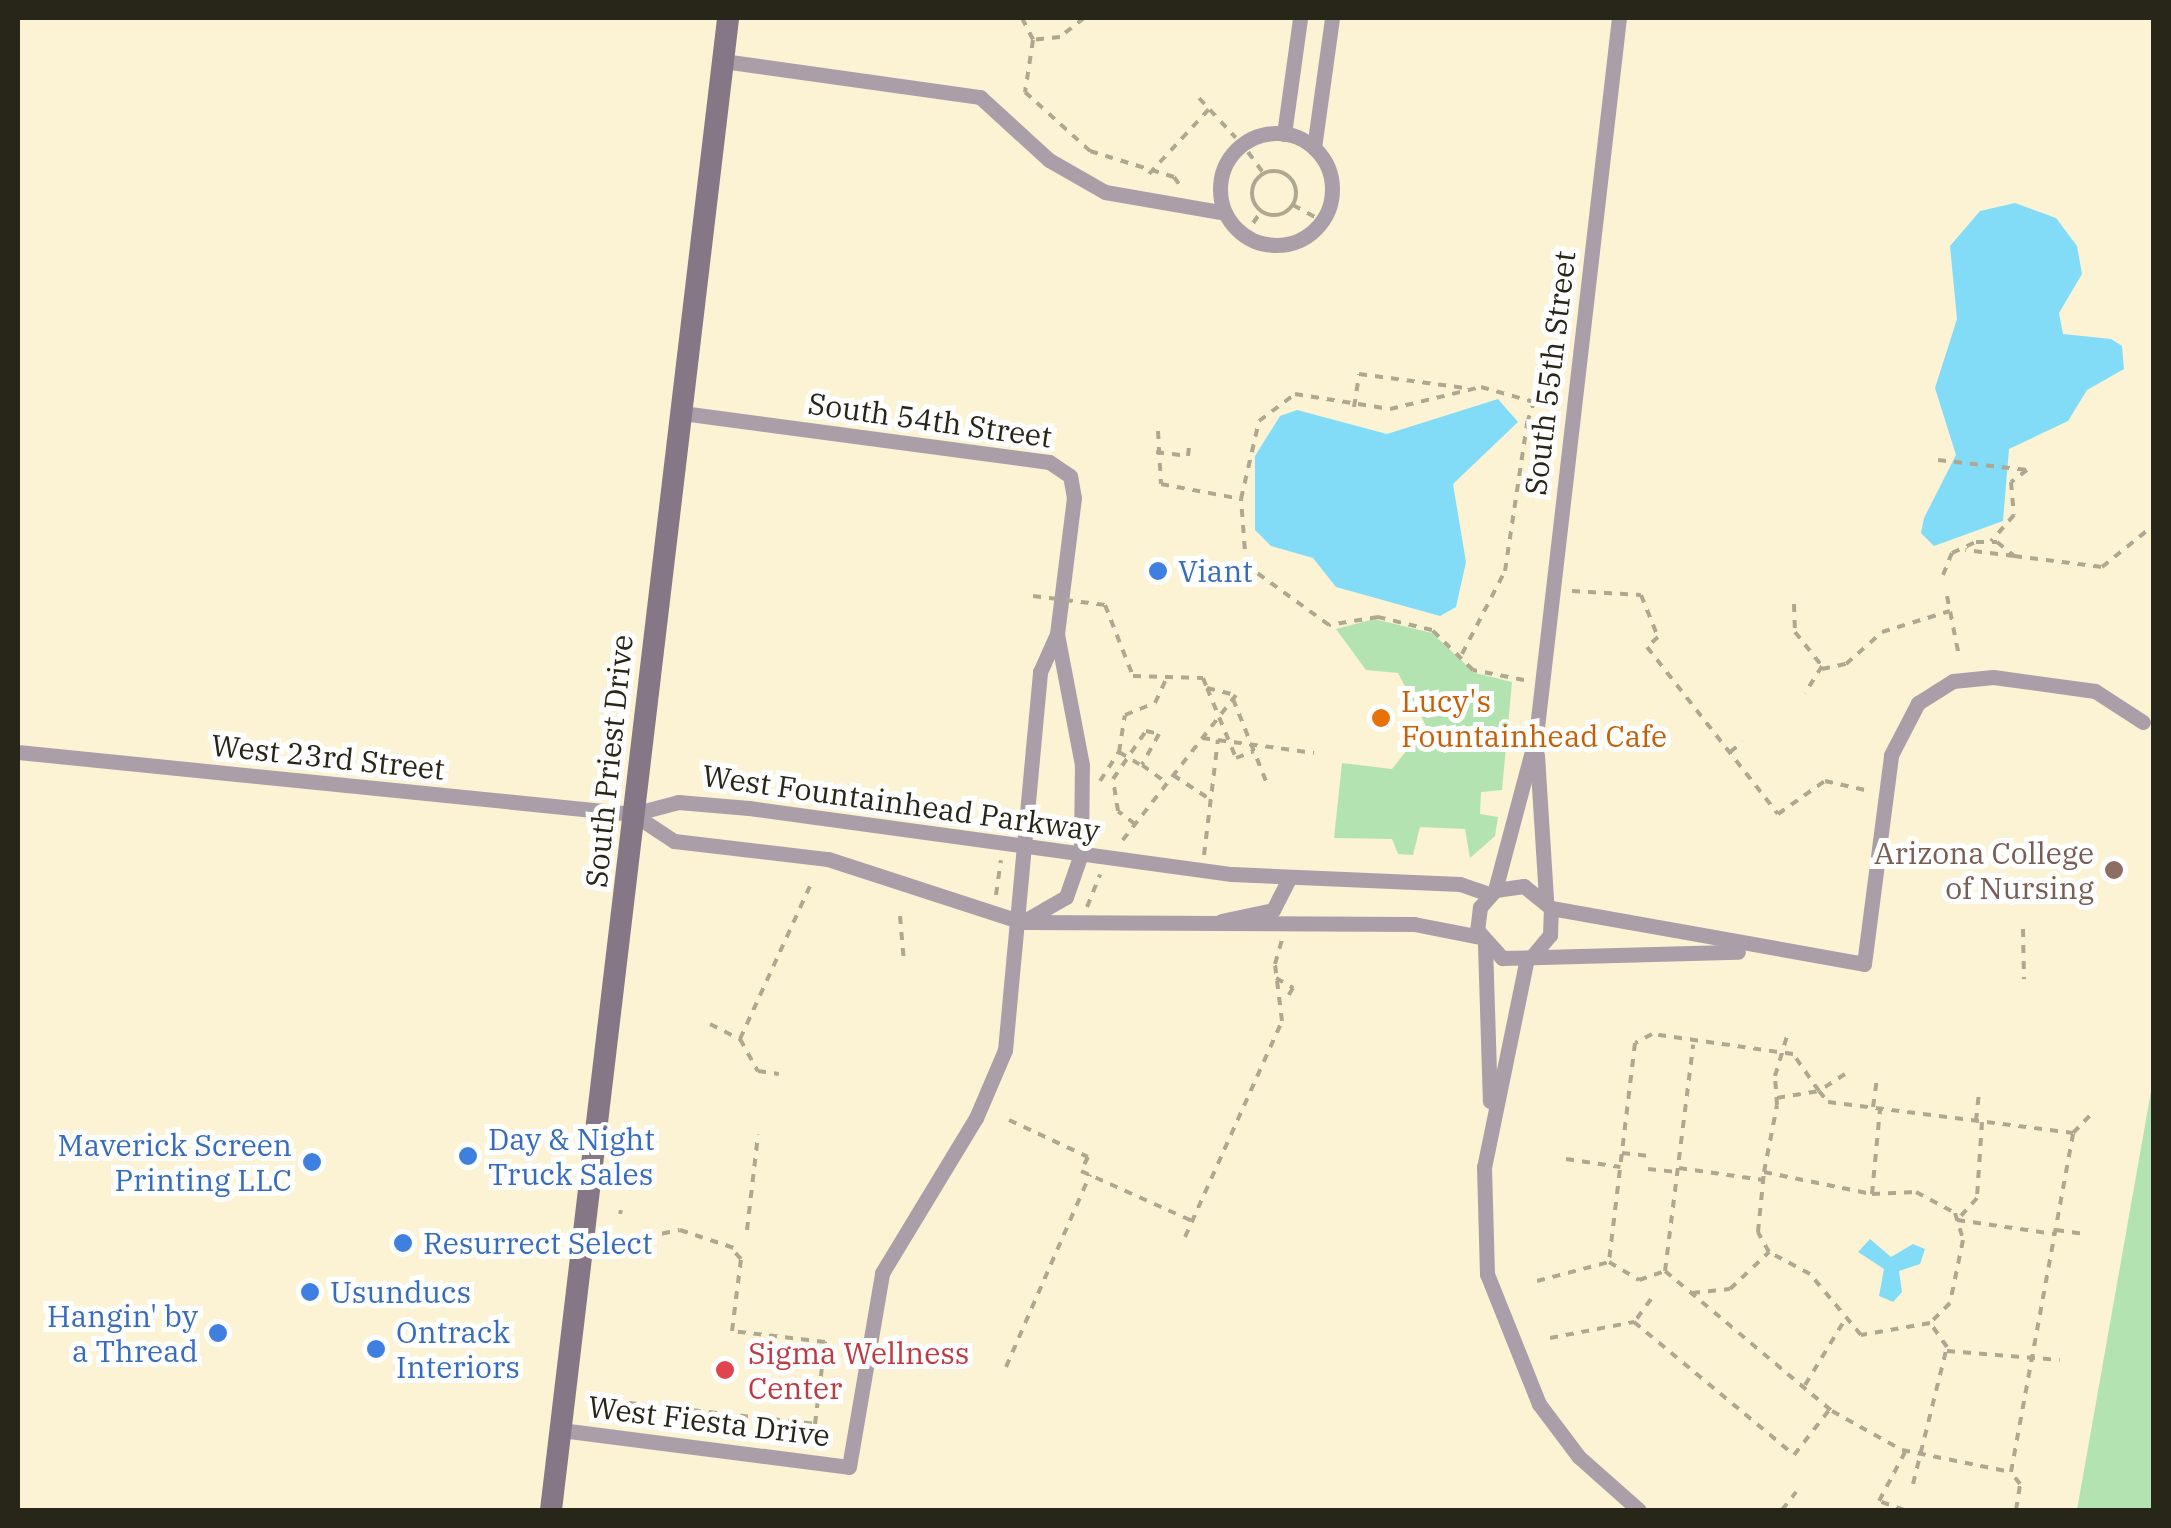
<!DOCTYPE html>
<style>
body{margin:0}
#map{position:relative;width:2171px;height:1528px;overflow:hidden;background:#fcf3d4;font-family:"IBM Plex Serif",serif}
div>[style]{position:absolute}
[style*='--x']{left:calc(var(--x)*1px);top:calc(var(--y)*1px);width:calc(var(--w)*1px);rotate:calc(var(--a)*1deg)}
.green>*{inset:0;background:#b4e3b2}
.water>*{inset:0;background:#82dcf7}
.path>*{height:4px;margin-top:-2px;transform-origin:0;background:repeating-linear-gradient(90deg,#afa890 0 8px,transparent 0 16px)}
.path>.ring{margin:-2px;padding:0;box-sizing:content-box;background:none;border:4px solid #afa890;border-radius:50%}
.minor>*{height:15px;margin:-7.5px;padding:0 7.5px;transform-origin:7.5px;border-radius:7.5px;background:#aa9fa9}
.minor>.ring{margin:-7.5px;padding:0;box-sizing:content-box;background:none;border:15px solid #aa9fa9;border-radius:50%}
.secondary>*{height:22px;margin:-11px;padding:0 11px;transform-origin:11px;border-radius:11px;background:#867786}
.path-bridge>*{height:4px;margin-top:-2px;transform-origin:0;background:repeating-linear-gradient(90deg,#afa890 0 8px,transparent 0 16px)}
.dots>*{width:28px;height:28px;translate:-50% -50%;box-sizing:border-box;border:5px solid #fff;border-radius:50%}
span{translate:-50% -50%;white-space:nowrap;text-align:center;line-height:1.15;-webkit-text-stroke:10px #fff;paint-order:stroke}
.street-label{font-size:30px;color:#282519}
.shop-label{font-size:30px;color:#366cbe}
.left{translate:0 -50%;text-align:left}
.right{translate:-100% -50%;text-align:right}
.food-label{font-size:30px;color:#c56008}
.education-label{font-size:30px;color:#785e54}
.health-label{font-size:30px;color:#be3a42}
.frame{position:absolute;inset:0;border:20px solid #282519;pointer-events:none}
</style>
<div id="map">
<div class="green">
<i style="clip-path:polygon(1374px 619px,1432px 633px,1475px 673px,1512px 682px,1502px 790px,1481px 792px,1480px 814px,1498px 817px,1495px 836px,1470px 858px,1465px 829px,1420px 827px,1413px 855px,1398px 854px,1392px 839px,1334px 838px,1342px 763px,1392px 769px,1426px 726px,1398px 673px,1366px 670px,1336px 629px)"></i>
<i style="clip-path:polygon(2153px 1080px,2153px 1510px,2077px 1510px)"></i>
</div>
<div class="water">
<i style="clip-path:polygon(2015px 203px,2056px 218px,2077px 246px,2082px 274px,2059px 313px,2063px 334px,2111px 339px,2122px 346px,2124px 369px,2087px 390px,2068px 421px,2009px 449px,2003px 521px,1934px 546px,1921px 533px,1924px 518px,1956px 455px,1935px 388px,1957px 319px,1950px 246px,1980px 211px)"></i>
<i style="clip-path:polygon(1498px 399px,1518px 422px,1453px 484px,1466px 562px,1456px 607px,1440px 616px,1336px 587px,1313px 558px,1271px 546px,1255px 530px,1255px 456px,1280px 416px,1297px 410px,1387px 434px)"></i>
<i style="clip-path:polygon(1870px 1239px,1891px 1257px,1913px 1244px,1925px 1249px,1920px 1264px,1899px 1271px,1902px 1292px,1893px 1302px,1879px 1296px,1884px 1269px,1858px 1252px)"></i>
</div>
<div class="path">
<i style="--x:1022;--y:18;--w:25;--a:63"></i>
<i style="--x:1084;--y:18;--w:31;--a:142"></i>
<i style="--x:1060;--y:37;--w:27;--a:174"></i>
<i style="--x:1033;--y:40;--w:53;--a:98.7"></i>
<i style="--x:1025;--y:92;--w:88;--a:42.2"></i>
<i style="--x:1090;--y:151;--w:88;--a:17.2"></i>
<i style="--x:1174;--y:177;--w:12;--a:55"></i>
<i style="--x:1199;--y:98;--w:54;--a:47.2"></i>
<i style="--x:1248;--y:152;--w:26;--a:54"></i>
<i class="ring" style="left:1252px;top:171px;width:40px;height:40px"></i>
<i style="--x:1149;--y:174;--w:88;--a:-47.3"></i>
<i style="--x:1293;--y:205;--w:26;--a:29"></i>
<i style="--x:1244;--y:236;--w:29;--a:-55"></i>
<i style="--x:1354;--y:407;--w:33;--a:-81"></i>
<i style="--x:1359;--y:374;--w:107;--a:7.5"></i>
<i style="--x:1158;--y:431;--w:53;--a:86.8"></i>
<i style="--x:1161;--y:484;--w:81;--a:10.6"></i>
<i style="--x:1156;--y:452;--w:32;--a:7"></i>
<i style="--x:1188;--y:456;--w:9;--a:-84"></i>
<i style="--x:1938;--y:460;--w:90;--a:6.4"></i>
<i style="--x:2027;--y:470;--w:20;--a:143"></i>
<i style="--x:2011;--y:482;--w:33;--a:85"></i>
<i style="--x:2014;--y:515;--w:35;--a:131"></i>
<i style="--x:2014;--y:556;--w:89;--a:7.1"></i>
<i style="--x:2102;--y:567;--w:67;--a:-38.9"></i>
<i style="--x:1943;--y:575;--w:24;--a:-68"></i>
<i style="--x:1952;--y:553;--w:26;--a:-25"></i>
<i style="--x:1976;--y:542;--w:21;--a:0"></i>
<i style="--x:1997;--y:542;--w:22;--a:39"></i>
<i style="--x:2014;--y:556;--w:49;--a:-173"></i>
<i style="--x:1572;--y:591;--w:69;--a:3.3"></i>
<i style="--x:1641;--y:595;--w:45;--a:68"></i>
<i style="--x:1658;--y:637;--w:15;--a:138"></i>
<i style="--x:1647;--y:647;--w:212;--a:51.9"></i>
<i style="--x:1778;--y:814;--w:57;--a:-35.1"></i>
<i style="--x:1825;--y:781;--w:41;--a:12.7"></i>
<i style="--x:1947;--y:596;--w:61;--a:78.7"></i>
<i style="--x:1794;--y:604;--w:28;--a:88"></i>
<i style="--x:1795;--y:632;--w:43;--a:51.5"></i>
<i style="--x:1822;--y:666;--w:32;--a:122"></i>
<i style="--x:1105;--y:605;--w:76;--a:68.5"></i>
<i style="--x:1133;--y:676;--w:70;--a:1.6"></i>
<i style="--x:1203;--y:678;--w:11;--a:68"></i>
<i style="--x:1207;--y:688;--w:30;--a:14"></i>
<i style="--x:1236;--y:695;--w:187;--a:128"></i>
<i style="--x:1462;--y:654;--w:93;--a:-62.6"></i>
<i style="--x:1505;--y:571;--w:150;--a:-81.5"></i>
<i style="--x:1527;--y:423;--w:22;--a:-72"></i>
<i style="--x:1534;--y:402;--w:19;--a:9"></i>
<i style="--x:1822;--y:669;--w:25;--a:-12"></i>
<i style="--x:1846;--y:664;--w:48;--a:-41.6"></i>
<i style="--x:1882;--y:632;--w:71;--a:-17.2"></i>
<i style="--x:1524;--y:680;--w:52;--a:-168.9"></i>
<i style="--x:1473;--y:670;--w:57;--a:-135.7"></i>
<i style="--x:1432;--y:630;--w:56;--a:-166.5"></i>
<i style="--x:1378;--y:617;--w:50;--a:170.7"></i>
<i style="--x:1329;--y:625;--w:102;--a:-144.1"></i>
<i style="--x:1246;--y:565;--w:66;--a:-94.3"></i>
<i style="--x:1241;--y:499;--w:80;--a:-77"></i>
<i style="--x:1259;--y:421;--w:45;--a:-36.9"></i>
<i style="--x:1295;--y:394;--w:96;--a:9"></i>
<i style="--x:1390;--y:409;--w:94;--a:-13.6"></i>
<i style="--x:1481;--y:387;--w:55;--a:15.8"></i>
<i style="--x:1207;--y:688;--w:76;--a:67.5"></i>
<i style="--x:1236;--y:758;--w:19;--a:-21"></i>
<i style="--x:1233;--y:699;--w:88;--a:68.1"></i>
<i style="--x:1202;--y:738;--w:113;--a:7.6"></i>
<i style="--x:1119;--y:752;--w:26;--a:31"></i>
<i style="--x:1730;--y:752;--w:16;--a:-38"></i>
<i style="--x:1173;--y:775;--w:45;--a:33.3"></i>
<i style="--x:1100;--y:781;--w:35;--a:-57"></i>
<i style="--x:1119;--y:752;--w:37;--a:-81"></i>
<i style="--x:1125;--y:715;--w:32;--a:-22"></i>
<i style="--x:1155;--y:703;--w:29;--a:-65"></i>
<i style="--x:1135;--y:824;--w:21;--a:-143"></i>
<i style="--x:1118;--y:811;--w:32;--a:-99"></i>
<i style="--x:1113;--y:779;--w:58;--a:-55.5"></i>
<i style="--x:1146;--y:731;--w:13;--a:13"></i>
<i style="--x:1159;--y:734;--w:35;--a:119"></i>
<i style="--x:1142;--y:765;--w:31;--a:36"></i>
<i style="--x:1204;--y:855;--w:116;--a:-83.1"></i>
<i style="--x:996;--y:895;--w:35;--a:-82"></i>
<i style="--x:1087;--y:907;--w:35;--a:-68"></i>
<i style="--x:900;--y:916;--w:47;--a:85.1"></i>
<i style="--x:2023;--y:929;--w:50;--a:88.9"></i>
<i style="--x:1276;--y:978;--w:20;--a:30"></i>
<i style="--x:1293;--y:988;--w:15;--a:122"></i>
<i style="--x:710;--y:1024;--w:34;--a:27"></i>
<i style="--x:740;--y:1039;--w:170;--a:-65.4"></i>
<i style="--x:740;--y:1039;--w:37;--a:61"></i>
<i style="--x:758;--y:1071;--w:21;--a:8"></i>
<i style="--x:1845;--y:1074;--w:31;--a:147"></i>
<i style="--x:1819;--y:1091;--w:14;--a:51"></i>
<i style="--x:1828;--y:1102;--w:247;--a:7.2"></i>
<i style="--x:1777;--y:1098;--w:43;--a:-9.5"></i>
<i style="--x:1819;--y:1091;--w:45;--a:-125.1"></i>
<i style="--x:1793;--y:1054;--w:142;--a:-171.9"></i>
<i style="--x:1652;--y:1034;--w:19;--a:152"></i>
<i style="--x:1635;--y:1043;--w:221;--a:96.8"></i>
<i style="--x:1609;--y:1262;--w:35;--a:31"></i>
<i style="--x:1639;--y:1280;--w:28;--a:-19"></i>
<i style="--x:1665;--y:1271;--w:218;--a:40"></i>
<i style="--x:1832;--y:1411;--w:80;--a:29.1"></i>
<i style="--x:1902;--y:1450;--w:111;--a:11.4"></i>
<i style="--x:1873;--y:1107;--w:29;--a:-82"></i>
<i style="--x:1009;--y:1120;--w:87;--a:25.1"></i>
<i style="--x:1088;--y:1157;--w:16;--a:117"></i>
<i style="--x:1081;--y:1171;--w:122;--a:24.2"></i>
<i style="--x:1976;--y:1121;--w:30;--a:-84"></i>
<i style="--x:1982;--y:1122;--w:76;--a:93.8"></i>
<i style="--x:1977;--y:1198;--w:30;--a:132"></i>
<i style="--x:1957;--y:1220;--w:98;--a:8.2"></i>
<i style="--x:1622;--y:1153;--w:28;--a:6"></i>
<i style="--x:1566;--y:1159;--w:55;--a:8.4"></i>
<i style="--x:1679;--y:1168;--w:85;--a:8.1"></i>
<i style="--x:1648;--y:1169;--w:30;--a:6"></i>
<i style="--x:1764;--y:1172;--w:110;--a:11.5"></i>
<i style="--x:1872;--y:1194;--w:44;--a:-2.6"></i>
<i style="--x:1916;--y:1192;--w:44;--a:28.3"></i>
<i style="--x:1955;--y:1213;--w:28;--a:73"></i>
<i style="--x:1963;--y:1240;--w:64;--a:101.7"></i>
<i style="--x:1950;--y:1303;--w:28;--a:135"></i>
<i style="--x:1930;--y:1323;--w:70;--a:170.1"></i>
<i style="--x:1861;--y:1335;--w:80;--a:-129.9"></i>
<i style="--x:1810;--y:1274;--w:47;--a:-151.8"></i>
<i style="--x:1769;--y:1252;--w:23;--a:-119"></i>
<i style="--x:1758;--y:1232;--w:60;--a:-84.3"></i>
<i style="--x:1764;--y:1172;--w:68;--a:-79"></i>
<i style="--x:1777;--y:1105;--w:29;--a:-94"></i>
<i style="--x:1775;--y:1076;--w:42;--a:-73.3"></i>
<i style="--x:1872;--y:1194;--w:85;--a:-84.6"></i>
<i style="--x:620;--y:1214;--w:4;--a:-76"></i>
<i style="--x:747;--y:1230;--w:96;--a:-83.4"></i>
<i style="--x:2056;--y:1230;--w:27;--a:8"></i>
<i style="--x:1185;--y:1237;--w:237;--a:-65.8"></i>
<i style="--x:1282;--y:1021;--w:57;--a:-97"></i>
<i style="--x:1275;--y:964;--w:25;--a:-74"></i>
<i style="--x:615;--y:1243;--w:66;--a:-11.3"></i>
<i style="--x:680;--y:1230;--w:57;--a:18.4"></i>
<i style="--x:1665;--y:1271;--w:228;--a:-82.9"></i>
<i style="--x:1537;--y:1281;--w:74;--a:-14.8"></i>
<i style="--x:1692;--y:1293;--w:38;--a:-6"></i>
<i style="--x:1730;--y:1289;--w:54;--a:-43.5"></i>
<i style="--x:1651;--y:1299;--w:29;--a:126"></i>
<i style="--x:1634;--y:1322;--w:208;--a:39.7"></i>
<i style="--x:1794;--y:1455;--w:58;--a:-52"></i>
<i style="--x:1550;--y:1338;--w:86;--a:-10.8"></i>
<i style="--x:1947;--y:1351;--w:113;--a:4.6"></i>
<i style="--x:1006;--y:1367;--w:210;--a:-66.4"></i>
<i style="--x:1805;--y:1385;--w:75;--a:-58.6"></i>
<i style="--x:627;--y:1419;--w:16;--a:-83"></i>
<i style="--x:629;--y:1403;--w:187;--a:6.4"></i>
<i style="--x:815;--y:1424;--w:83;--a:-83"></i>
<i style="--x:825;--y:1342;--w:94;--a:-173.3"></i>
<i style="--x:732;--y:1331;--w:73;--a:-82.9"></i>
<i style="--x:741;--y:1259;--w:12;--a:-132"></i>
<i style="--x:1913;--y:1484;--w:141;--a:-76.1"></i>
<i style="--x:1947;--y:1347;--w:29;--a:-125"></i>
<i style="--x:1782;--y:1510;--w:23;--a:-52"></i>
<i style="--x:1904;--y:1510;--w:27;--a:-160"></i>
<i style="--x:1879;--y:1501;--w:55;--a:-62"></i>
<i style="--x:2016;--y:1510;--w:26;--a:-81"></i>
<i style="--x:2020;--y:1484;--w:15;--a:-127"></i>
<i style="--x:2011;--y:1472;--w:345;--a:-79.6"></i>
<i style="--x:2073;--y:1133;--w:29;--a:-46"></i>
</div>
<div class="minor">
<i style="--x:723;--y:61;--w:260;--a:8"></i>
<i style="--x:980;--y:97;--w:93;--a:42.4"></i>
<i style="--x:1049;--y:160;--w:64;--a:29.7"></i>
<i style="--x:1105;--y:192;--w:122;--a:9.9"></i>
<i class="ring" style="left:1220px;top:133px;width:97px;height:97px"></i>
<i style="--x:1284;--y:134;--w:117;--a:-82.1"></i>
<i style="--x:1314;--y:148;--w:131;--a:-82.1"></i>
<i style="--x:18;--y:752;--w:618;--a:5.76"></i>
<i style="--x:633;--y:814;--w:47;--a:-14.9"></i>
<i style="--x:678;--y:802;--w:71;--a:4.8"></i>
<i style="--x:749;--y:808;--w:487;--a:7.8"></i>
<i style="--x:1232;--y:874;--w:228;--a:2.5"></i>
<i style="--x:1460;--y:884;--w:31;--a:19"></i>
<i style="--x:1537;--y:755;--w:145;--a:86.4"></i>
<i style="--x:633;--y:814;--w:49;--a:33.4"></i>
<i style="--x:674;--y:841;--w:155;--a:6.7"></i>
<i style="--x:828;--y:859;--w:204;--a:18"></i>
<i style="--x:1022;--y:922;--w:392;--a:0.3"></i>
<i style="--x:1414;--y:924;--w:67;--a:11.1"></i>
<i style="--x:1495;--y:890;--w:159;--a:-75.1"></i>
<i style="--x:1536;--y:736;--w:723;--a:-83.41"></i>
<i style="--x:1551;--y:908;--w:318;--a:10.1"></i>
<i style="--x:1864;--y:964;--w:211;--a:-82.6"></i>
<i style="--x:1891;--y:755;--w:59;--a:-62.6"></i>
<i style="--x:1918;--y:703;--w:41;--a:-32.2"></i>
<i style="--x:1953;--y:681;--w:40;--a:-5.7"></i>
<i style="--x:1993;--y:677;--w:103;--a:7.8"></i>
<i style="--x:2095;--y:691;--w:57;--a:32.9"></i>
<i style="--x:1026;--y:920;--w:46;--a:-29.9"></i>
<i style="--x:1066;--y:897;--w:46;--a:-70.8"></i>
<i style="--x:1081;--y:854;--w:89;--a:-89.4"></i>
<i style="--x:1082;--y:765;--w:133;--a:-100.8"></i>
<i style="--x:1221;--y:921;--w:53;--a:-11.9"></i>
<i style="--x:1273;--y:910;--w:35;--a:-63"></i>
<i style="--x:1485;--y:945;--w:156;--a:88.2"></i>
<i style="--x:1534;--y:954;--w:25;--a:-50"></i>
<i style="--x:1550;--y:935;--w:27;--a:-88"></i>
<i style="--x:1551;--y:908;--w:35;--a:-141"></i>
<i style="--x:1524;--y:886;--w:29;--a:172"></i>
<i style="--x:1495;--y:890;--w:23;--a:131"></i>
<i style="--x:1480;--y:907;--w:23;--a:97"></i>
<i style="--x:1477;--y:930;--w:38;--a:48"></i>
<i style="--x:1502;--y:958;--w:236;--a:-1.5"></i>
<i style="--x:1527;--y:958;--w:213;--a:101.6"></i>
<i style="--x:1484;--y:1167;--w:107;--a:88.4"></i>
<i style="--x:1487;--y:1274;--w:140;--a:68.2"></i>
<i style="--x:1539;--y:1404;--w:66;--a:53"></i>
<i style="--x:1579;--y:1457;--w:80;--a:41.5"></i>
<i style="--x:561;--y:1430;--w:290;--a:7.3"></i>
<i style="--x:849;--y:1467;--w:197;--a:-80.3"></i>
<i style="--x:882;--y:1273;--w:181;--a:-58.8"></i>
<i style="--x:976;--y:1118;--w:74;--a:-66.9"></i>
<i style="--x:1005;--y:1050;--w:380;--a:-84.7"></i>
<i style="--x:1040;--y:672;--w:42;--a:-65.9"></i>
<i style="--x:1057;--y:634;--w:137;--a:-82.9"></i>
<i style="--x:1074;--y:498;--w:22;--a:-100"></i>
<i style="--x:1070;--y:476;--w:25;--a:-146"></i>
<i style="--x:1049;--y:462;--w:372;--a:-172.4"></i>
</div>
<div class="secondary">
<i style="--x:551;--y:1510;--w:1502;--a:-83.23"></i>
</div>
<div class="path-bridge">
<i style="--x:1033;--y:596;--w:73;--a:7.1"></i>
</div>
<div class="dots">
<i style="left:1158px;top:571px;background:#3f7fe0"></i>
<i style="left:1381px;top:718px;background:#e8710a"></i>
<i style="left:2114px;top:870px;background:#8d6e63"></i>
<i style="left:468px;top:1156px;background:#3f7fe0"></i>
<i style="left:312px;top:1162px;background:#3f7fe0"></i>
<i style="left:403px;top:1243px;background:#3f7fe0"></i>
<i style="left:310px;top:1292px;background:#3f7fe0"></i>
<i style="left:218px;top:1333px;background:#3f7fe0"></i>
<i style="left:376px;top:1349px;background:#3f7fe0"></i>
<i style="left:725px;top:1370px;background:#e0444e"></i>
</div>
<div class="street-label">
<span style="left:1550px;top:373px;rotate:-83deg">South 55th Street</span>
<span style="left:930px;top:420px;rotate:8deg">South 54th Street</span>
<span style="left:328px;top:757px;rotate:6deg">West 23rd Street</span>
<span style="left:609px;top:761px;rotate:-84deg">South Priest Drive</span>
<span style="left:901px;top:803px;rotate:8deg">West Fountainhead Parkway</span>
<span style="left:709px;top:1421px;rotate:7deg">West Fiesta Drive</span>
</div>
<div class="shop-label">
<span class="left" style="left:1178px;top:571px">Viant</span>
<span class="left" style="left:488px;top:1156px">Day &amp; Night<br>Truck Sales</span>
<span class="right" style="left:292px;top:1162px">Maverick Screen<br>Printing LLC</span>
<span class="left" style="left:423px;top:1243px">Resurrect Select</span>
<span class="left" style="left:330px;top:1292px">Usunducs</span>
<span class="right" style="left:198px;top:1333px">Hangin' by<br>a Thread</span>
<span class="left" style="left:396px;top:1349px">Ontrack<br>Interiors</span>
</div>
<div class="food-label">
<span class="left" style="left:1401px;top:718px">Lucy's<br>Fountainhead Cafe</span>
</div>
<div class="education-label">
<span class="right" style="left:2094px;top:870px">Arizona College<br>of Nursing</span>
</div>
<div class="health-label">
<span class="left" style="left:748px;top:1370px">Sigma Wellness<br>Center</span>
</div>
<div class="frame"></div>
</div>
